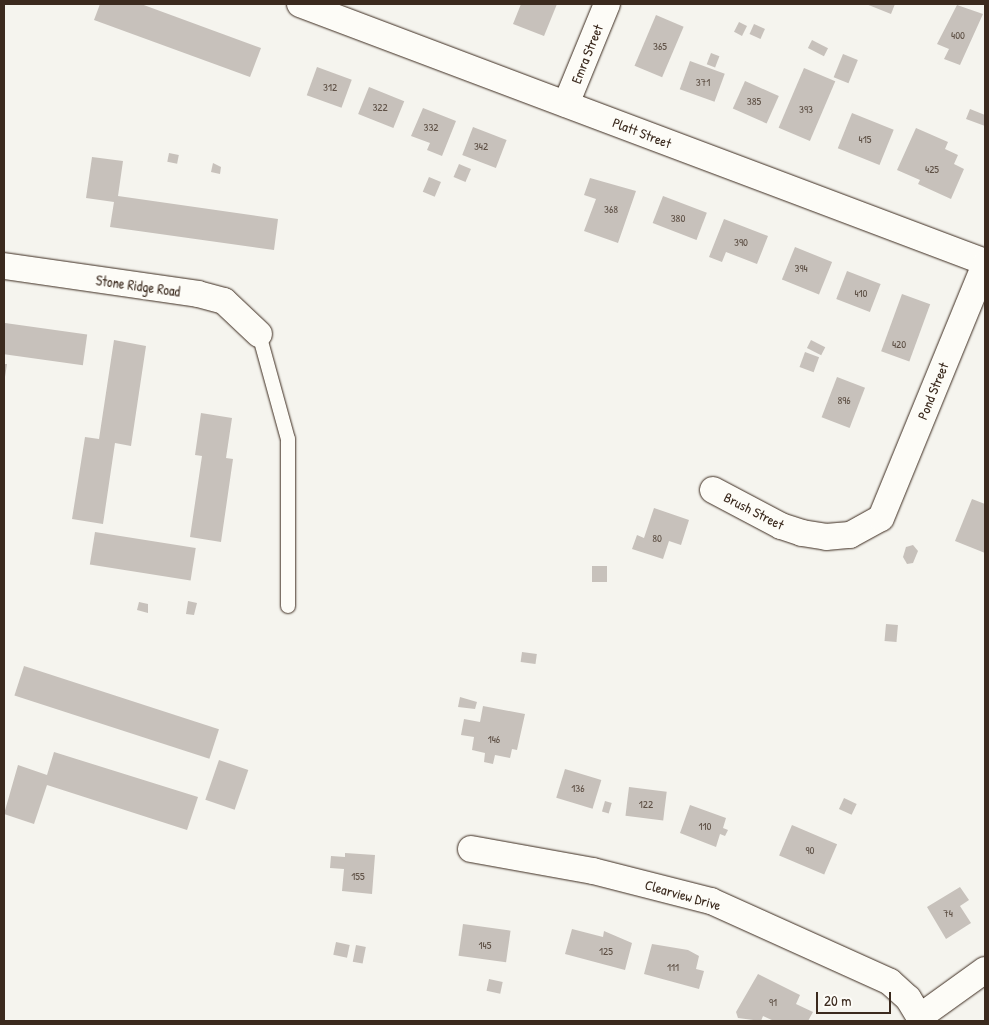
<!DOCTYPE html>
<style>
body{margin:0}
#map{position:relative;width:989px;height:1025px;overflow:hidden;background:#f5f4ee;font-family:"Patrick Hand",sans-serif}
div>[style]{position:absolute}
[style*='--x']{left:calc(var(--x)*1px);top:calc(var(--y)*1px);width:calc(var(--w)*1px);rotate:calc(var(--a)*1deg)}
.building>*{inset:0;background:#c7c1bb;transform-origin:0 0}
.roads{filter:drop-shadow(0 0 1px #3b2a1e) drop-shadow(0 0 1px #3b2a1e)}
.service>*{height:14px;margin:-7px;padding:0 7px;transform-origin:7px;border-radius:7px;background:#fdfcf7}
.minor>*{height:26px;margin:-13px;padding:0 13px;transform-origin:13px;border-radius:13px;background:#fdfcf7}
span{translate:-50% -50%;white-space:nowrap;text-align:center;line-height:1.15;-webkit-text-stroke:4.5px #fdfcf7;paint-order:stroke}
.number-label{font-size:11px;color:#5e5045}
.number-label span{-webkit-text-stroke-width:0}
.street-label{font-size:14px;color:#3b2a1e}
.frame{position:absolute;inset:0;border:5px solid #3b2a1e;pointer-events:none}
.scale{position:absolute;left:816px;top:992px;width:75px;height:22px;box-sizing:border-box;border:2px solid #3b2a1e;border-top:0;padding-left:6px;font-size:15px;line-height:18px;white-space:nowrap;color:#3b2a1e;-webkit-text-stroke:4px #fdfcf7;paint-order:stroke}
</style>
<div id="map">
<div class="building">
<i style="clip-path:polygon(100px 4px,141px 4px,261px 48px,250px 77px,94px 20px)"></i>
<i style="clip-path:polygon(521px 4px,557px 4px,544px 36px,513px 24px)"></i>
<i style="clip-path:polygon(866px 4px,895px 4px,891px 14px)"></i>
<i style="clip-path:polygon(957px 5px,983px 14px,960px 65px,944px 59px,949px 49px,937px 44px)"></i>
<i style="left:656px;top:15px;width:30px;height:55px;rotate:23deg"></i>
<i style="left:739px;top:22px;width:9px;height:11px;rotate:27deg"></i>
<i style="left:754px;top:24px;width:12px;height:11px;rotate:24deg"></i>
<i style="left:812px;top:40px;width:18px;height:9px;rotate:27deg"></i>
<i style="left:711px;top:53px;width:9px;height:12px;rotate:21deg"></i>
<i style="left:843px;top:54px;width:16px;height:25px;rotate:22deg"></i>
<i style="left:690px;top:61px;width:37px;height:30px;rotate:20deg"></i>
<i style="left:317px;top:67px;width:37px;height:30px;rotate:20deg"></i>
<i style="left:804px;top:68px;width:34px;height:65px;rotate:23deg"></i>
<i style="left:745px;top:81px;width:37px;height:30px;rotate:24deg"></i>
<i style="left:369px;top:87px;width:38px;height:29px;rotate:22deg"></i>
<i style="clip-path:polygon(423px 108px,456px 121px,442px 156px,427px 150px,430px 143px,411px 136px)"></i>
<i style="clip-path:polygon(970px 109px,985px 115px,985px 126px,966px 119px)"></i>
<i style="left:852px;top:113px;width:45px;height:38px;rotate:22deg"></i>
<i style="left:473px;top:127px;width:36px;height:30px;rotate:21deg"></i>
<i style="clip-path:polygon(916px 128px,948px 142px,945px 149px,958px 155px,954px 164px,964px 169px,951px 199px,918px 184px,920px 180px,897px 170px)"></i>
<i style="left:169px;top:153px;width:10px;height:9px;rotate:11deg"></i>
<i style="clip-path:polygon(92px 157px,123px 161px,118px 196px,278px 219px,274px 250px,110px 227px,114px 202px,86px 198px)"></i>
<i style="clip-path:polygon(213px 163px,221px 167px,220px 174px,211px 172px)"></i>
<i style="left:459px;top:164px;width:13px;height:14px;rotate:23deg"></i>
<i style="left:429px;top:177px;width:13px;height:16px;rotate:23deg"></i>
<i style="clip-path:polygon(590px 178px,636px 191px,618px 243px,584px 231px,596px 199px,584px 195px)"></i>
<i style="left:663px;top:196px;width:47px;height:29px;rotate:21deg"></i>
<i style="clip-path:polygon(724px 219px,768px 236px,757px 264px,726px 252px,722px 262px,709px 257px)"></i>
<i style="left:795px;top:247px;width:40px;height:35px;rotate:22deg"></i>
<i style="left:847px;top:271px;width:36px;height:30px;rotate:21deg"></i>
<i style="left:902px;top:294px;width:30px;height:61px;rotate:20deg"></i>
<i style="left:5px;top:323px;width:83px;height:31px;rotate:8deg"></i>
<i style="clip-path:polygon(114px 340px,146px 346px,131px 446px,115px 443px,103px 524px,72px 519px,85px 437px,99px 439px)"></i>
<i style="left:811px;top:340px;width:16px;height:9px;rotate:27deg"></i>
<i style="left:805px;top:352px;width:15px;height:16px;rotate:20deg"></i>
<i style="clip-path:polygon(4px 364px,7px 364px,5px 377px,4px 377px)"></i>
<i style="left:837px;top:377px;width:30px;height:43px;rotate:21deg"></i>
<i style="clip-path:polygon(201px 413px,232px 418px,226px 458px,233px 459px,221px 542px,190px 537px,202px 456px,195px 455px)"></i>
<i style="clip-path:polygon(972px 499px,985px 504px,985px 553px,955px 541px)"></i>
<i style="clip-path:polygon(654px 508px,689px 520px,681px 545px,669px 541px,663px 559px,632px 549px,637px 535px,644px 538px)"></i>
<i style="left:95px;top:532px;width:102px;height:33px;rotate:9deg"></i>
<i style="clip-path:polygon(913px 545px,918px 551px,913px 563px,907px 564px,903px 557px,906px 547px)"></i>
<i style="left:592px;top:566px;width:15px;height:16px"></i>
<i style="clip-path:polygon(188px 601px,197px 603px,194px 615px,186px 614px)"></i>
<i style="clip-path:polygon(139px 602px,148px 604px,148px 613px,137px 610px)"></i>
<i style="left:886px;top:624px;width:12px;height:17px;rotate:5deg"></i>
<i style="left:522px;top:652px;width:15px;height:10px;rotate:8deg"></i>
<i style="left:24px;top:666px;width:205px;height:31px;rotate:18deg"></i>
<i style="clip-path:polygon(460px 697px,477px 702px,475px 709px,458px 707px)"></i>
<i style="clip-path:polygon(483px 706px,525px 714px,517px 750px,512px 749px,510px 758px,495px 755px,493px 764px,484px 762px,485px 753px,472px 750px,474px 737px,461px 735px,464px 719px,480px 722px)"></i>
<i style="clip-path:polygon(54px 752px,198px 797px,187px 830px,47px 785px,34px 824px,4px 814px,18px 765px,47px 775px)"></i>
<i style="left:219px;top:760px;width:31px;height:42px;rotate:19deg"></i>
<i style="left:565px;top:769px;width:38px;height:30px;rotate:17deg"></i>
<i style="left:629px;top:787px;width:38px;height:29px;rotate:7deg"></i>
<i style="left:844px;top:798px;width:14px;height:12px;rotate:25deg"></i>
<i style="left:605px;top:801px;width:7px;height:11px;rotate:16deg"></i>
<i style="clip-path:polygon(690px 805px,726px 818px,723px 828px,728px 830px,725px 836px,720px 834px,716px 847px,680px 833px)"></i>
<i style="left:792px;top:825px;width:49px;height:33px;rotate:23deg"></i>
<i style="clip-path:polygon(345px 853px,375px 855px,372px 894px,342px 891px,344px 869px,330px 868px,331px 856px,345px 857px)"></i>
<i style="clip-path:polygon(960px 887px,969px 900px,960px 906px,971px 923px,946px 939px,927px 907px)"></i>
<i style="left:463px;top:924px;width:48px;height:32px;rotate:8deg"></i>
<i style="clip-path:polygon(572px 929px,603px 937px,604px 931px,632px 943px,625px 970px,565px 954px)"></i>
<i style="left:336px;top:942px;width:14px;height:13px;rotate:12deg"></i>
<i style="clip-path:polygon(652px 944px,688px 950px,699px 956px,696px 969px,704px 971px,699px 989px,644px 974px)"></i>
<i style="left:356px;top:945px;width:10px;height:17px;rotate:11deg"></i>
<i style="clip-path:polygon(758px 974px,800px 995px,796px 1004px,813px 1012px,808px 1021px,774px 1021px,763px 1016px,761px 1021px,738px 1018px,736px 1012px)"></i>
<i style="left:489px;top:979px;width:14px;height:12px;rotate:12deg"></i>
</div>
<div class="roads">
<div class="service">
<i style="--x:259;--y:334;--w:109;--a:74.6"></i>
<i style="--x:288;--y:439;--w:167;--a:90"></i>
</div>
<div class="minor">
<i style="--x:300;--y:4;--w:732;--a:20.64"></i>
<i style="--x:566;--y:104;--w:108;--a:-67.7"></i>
<i style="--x:4;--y:266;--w:196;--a:8.2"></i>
<i style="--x:198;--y:294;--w:27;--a:15"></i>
<i style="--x:224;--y:301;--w:48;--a:43.3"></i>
<i style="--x:713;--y:490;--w:77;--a:27.9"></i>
<i style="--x:781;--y:526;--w:22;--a:18"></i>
<i style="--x:802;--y:533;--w:24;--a:9"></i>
<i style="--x:826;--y:537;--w:24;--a:-5"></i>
<i style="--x:850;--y:535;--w:35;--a:-29"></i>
<i style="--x:881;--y:518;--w:274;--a:-67.7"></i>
<i style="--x:471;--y:849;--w:124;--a:10.2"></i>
<i style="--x:593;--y:871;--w:122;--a:14.3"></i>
<i style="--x:711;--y:901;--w:196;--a:24.3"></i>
<i style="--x:890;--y:982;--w:24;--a:42"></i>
<i style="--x:908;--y:998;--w:27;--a:59"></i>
<i style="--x:921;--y:1016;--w:79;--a:-35.7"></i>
</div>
</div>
<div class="number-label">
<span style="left:958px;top:35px">400</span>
<span style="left:660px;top:46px">365</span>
<span style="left:703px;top:82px">371</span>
<span style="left:330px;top:87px">312</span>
<span style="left:754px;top:101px">385</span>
<span style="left:380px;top:107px">322</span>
<span style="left:806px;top:109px">393</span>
<span style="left:431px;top:127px">332</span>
<span style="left:865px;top:139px">415</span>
<span style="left:481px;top:146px">342</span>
<span style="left:932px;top:169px">425</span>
<span style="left:611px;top:209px">368</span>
<span style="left:678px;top:218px">380</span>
<span style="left:741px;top:242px">390</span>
<span style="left:801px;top:268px">394</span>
<span style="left:861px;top:293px">410</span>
<span style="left:899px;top:344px">420</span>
<span style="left:844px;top:400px">896</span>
<span style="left:657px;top:538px">80</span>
<span style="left:494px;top:739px">146</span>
<span style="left:578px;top:788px">136</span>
<span style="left:646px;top:804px">122</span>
<span style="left:705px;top:826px">110</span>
<span style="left:810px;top:850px">90</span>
<span style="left:358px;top:876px">155</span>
<span style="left:948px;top:913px">74</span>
<span style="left:485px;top:945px">145</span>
<span style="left:606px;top:951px">125</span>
<span style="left:673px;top:967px">111</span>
<span style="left:773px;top:1002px">91</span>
</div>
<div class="street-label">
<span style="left:587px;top:54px;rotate:-68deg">Emra Street</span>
<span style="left:642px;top:133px;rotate:21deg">Platt Street</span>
<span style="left:138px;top:286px;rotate:8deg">Stone Ridge Road</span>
<span style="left:933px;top:391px;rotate:-68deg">Pond Street</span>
<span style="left:754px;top:511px;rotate:27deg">Brush Street</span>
<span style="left:683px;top:895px;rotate:16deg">Clearview Drive</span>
</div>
<div class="frame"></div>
<div class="scale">20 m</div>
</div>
